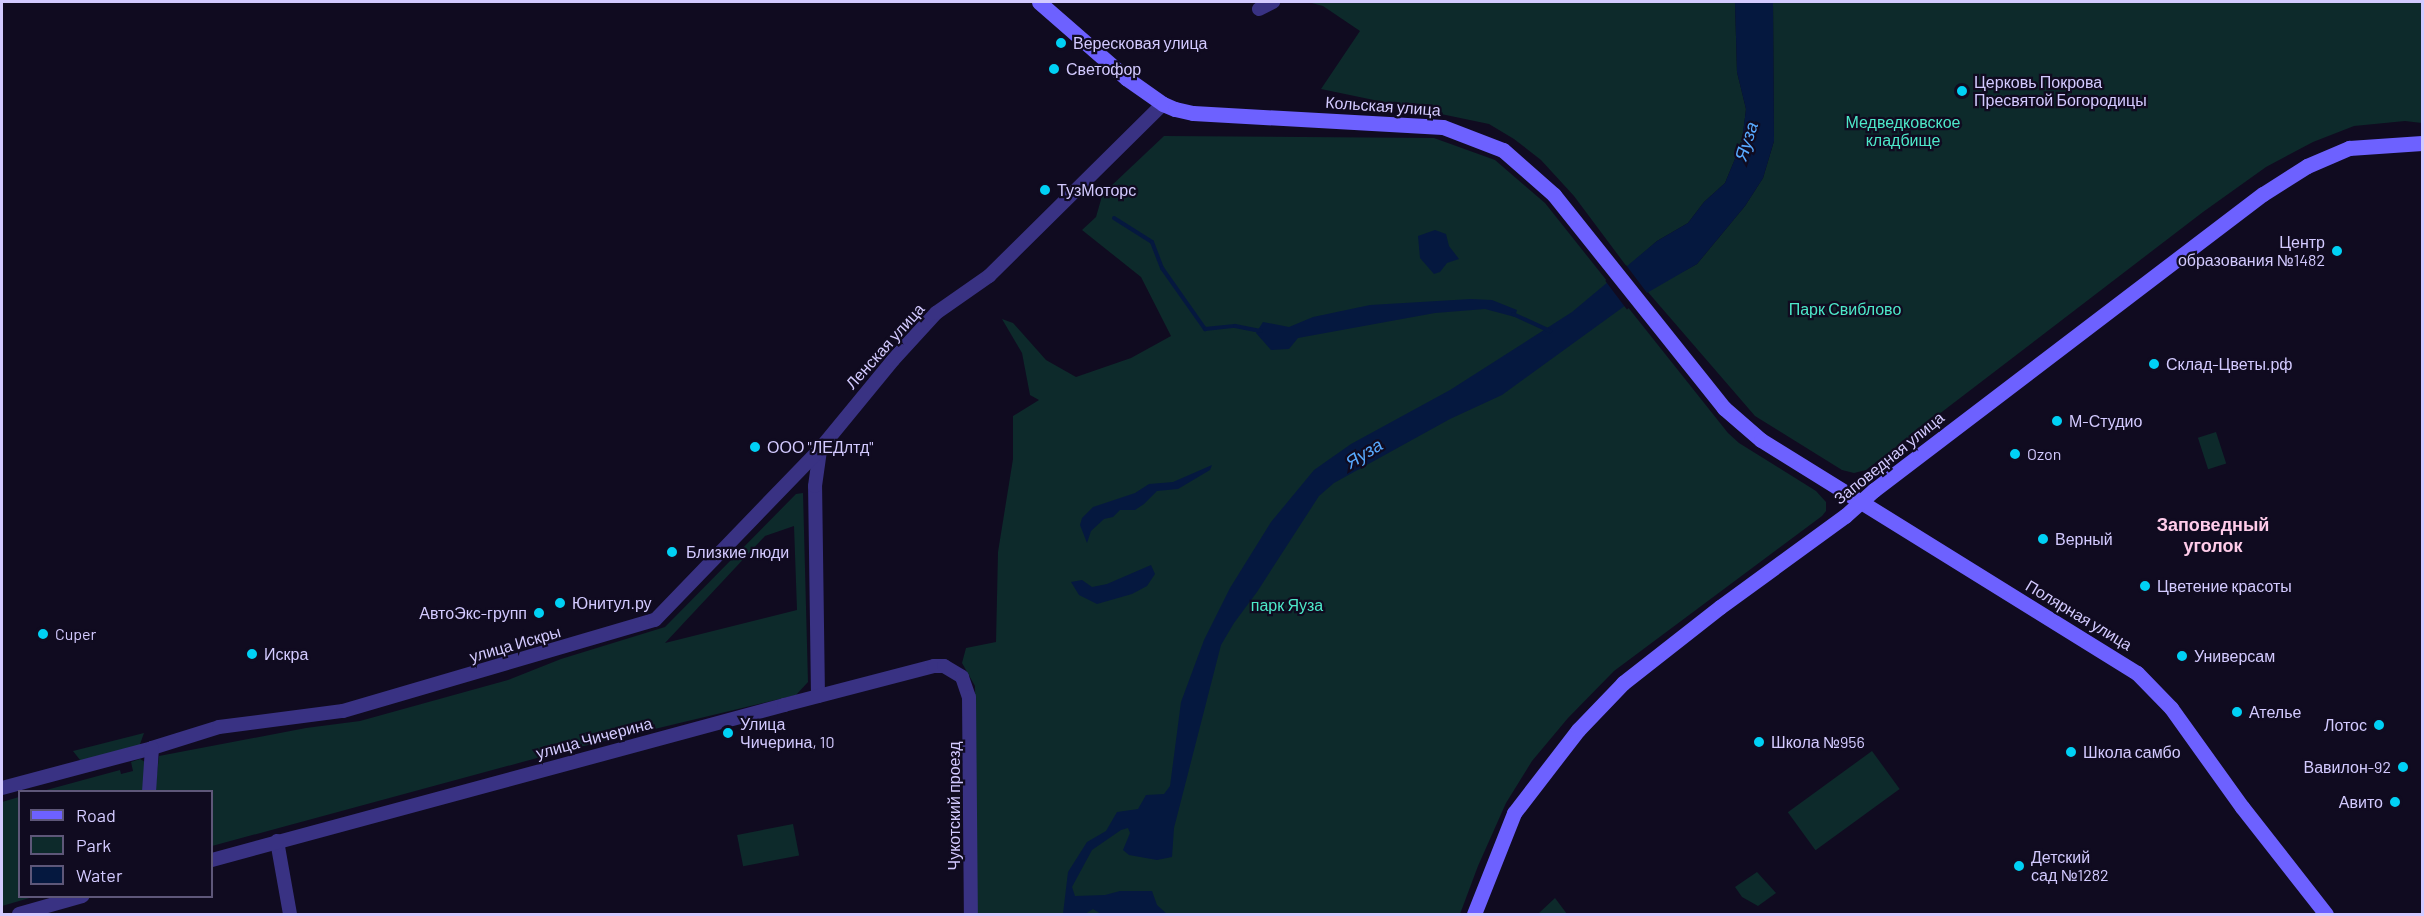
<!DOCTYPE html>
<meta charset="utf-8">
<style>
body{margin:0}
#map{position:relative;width:2424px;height:916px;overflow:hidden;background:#100b20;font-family:Barlow,sans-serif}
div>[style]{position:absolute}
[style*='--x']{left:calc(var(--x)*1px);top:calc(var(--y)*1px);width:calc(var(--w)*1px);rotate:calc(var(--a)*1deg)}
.green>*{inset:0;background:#0d2a2b;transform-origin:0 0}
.water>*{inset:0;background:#05183f}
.pier>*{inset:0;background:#100b20;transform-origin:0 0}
.stream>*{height:4px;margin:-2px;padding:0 2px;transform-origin:2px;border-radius:2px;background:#05183f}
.street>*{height:14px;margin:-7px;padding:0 7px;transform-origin:7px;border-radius:7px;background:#393283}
.secondary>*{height:15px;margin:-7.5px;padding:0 7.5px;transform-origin:7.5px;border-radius:7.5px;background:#6d61ff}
.dots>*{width:16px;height:16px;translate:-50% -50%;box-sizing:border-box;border:3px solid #100b20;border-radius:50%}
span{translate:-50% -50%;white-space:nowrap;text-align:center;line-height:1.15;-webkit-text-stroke:4.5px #100b20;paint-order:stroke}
.poi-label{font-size:16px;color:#d3caff}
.left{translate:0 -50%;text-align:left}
.right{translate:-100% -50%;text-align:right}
.street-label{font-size:16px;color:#d3caff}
.park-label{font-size:16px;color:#4de8c9}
.water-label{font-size:18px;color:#58aaff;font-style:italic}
.neighbourhood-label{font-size:18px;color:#ffccea;font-weight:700}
.frame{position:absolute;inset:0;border:3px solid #d3caff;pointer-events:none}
.legend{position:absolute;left:18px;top:790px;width:195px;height:108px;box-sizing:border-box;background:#100b20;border:2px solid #5e5779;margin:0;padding:8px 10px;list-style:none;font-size:18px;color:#d3caff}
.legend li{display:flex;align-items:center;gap:12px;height:30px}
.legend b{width:30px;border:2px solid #5e5779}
</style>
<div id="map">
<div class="green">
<i style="clip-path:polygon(1308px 2px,1735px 2px,1737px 72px,1746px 109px,1742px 142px,1725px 183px,1704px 202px,1688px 223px,1657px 241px,1627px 267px,1574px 196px,1541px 160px,1514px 139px,1489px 124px,1321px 89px,1360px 31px,1323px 6px)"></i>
<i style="clip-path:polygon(1773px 2px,2422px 2px,2422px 123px,2405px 121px,2354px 126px,2313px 142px,2266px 167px,2203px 212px,1866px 470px,1854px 473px,1842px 470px,1755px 416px,1647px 291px,1697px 264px,1745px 206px,1763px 178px,1774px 141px)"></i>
<i style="clip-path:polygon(1164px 136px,1434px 138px,1495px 160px,1545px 203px,1728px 433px,1739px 443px,1816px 491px,1826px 502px,1826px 511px,1822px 516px,1614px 671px,1568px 718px,1532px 761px,1506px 803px,1478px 866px,1460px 914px,977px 914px,975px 686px,962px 663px,966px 648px,996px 642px,998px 552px,1013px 459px,1013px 416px,1039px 400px,1030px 395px,1022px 353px,1002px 319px,1013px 323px,1046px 360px,1076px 377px,1131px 358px,1171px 336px,1141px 277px,1082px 230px,1096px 217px,1102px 196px,1112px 189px,1110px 187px)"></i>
<i style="left:2216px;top:432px;width:33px;height:19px;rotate:72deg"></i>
<i style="clip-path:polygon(evenodd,803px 493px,808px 682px,796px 695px,563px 751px,212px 846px,212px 792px,155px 792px,159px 756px,306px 728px,360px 721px,508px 680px,561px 659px,665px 627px,796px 494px,803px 493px,794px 526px,797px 610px,665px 643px,765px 536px,794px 526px)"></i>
<i style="clip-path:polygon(144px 733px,139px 747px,89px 762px,80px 760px,73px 751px)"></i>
<i style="left:1872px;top:751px;width:47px;height:104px;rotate:54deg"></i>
<i style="clip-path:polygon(140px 759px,145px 762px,143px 791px,39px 792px,120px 770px,121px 774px,133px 771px,131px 762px)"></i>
<i style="clip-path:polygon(19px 797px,20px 896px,33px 897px,2px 906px,2px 802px)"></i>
<i style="left:793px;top:824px;width:32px;height:57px;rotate:79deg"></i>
<i style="clip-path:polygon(1757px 872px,1776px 893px,1758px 906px,1742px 897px,1735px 887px)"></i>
<i style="clip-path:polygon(1555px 898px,1567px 914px,1538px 914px)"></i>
</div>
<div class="water">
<i style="clip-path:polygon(1735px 2px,1773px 2px,1774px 141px,1763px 178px,1745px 206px,1697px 264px,1626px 305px,1502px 395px,1450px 419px,1334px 483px,1319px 496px,1257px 592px,1234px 623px,1221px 645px,1174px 828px,1172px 857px,1157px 860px,1129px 855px,1123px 850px,1130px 833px,1128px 828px,1121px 830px,1092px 850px,1072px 887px,1075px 896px,1105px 895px,1120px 891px,1152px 891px,1157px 905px,1167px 914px,1101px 914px,1093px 909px,1085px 914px,1063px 914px,1068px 872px,1087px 842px,1106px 831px,1117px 812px,1138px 809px,1146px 795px,1164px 794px,1170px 786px,1181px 702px,1204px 640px,1230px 588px,1271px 522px,1314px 470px,1351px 444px,1450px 390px,1572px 312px,1657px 241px,1688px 223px,1704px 202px,1725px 183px,1742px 142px,1746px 109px,1737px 72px)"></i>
<i style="clip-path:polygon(1435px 230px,1446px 234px,1449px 246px,1459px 259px,1447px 263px,1440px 272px,1434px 274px,1420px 258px,1418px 236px)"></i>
<i style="clip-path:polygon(1471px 299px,1492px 300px,1517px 310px,1515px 317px,1485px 309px,1435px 313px,1298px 338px,1289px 349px,1271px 350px,1256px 333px,1263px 322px,1289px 327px,1313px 317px,1370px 305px)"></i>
<i style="clip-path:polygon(1212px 465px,1210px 470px,1178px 489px,1157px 491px,1144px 504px,1135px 510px,1120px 510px,1113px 517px,1104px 519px,1091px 531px,1087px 543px,1080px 525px,1082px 518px,1093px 507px,1135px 493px,1149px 484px,1173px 482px)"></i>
<i style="clip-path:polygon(1151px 565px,1155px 574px,1147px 586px,1132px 594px,1097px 604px,1079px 595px,1071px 582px,1082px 580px,1092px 587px,1107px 584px)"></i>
</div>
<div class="pier">
<i style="left:1626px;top:265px;width:36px;height:26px;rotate:53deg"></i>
</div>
<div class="stream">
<i style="--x:1114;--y:218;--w:45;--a:32.3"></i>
<i style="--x:1152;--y:242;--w:28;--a:69"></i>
<i style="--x:1162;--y:268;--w:75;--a:54.8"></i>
<i style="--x:1205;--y:329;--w:30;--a:-6"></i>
<i style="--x:1235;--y:326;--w:26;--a:11"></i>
<i style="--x:1513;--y:314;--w:41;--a:24.7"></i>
</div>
<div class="street">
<i style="--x:1259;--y:9;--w:16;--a:-27"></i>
<i style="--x:818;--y:696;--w:210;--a:-90.8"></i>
<i style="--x:815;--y:486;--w:37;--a:-82"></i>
<i style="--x:152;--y:748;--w:70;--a:-17.4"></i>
<i style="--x:219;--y:727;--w:125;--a:-7.4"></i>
<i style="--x:343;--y:711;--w:325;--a:-16.3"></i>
<i style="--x:655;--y:620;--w:238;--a:-46"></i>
<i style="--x:820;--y:449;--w:115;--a:-50.6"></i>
<i style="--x:893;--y:360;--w:64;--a:-47.5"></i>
<i style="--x:936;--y:313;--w:65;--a:-34.9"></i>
<i style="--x:989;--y:276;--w:245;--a:-44.7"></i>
<i style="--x:2;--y:788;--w:155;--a:-14.9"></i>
<i style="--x:152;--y:748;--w:44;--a:93.9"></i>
<i style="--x:277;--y:841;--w:74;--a:79.9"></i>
<i style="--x:212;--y:860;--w:593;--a:-15.16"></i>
<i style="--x:784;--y:705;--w:155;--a:-14.6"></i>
<i style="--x:934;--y:666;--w:10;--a:0"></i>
<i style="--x:944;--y:666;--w:21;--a:31"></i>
<i style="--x:962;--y:677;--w:21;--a:71"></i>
<i style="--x:969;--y:697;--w:217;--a:89.5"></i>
<i style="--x:19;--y:914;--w:66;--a:-15.9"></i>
</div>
<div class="secondary">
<i style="--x:1039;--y:2;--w:116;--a:41.1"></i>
<i style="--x:1126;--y:78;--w:45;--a:35.1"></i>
<i style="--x:1163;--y:104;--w:13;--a:23"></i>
<i style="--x:1175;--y:109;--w:18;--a:13"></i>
<i style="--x:1193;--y:113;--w:250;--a:3.2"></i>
<i style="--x:1443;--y:127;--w:64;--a:21"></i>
<i style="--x:1503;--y:150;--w:68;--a:41.4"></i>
<i style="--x:1554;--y:195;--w:273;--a:51.4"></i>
<i style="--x:1724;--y:408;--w:49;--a:40.9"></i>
<i style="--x:1761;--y:440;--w:442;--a:31.8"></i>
<i style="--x:2137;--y:673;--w:49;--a:45.8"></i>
<i style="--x:2171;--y:708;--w:122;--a:54.4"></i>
<i style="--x:2242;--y:807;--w:136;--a:51.9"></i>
<i style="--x:1474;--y:914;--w:109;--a:-68.4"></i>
<i style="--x:1514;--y:813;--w:105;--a:-52.4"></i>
<i style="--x:1578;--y:730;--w:65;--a:-46.2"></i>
<i style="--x:1623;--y:683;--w:123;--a:-38.1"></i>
<i style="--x:1720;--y:607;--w:155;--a:-36.1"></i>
<i style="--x:1845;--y:516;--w:39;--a:-42"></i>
<i style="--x:1874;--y:490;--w:489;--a:-37.3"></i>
<i style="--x:2263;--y:194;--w:52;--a:-32.5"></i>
<i style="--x:2307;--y:166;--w:46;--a:-23.2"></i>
<i style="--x:2349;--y:148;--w:73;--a:-3.9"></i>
</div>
<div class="dots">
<i style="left:1061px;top:43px;background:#00d1f5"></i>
<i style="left:1054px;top:69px;background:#00d1f5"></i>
<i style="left:1962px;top:91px;background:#00d1f5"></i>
<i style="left:1045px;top:190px;background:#00d1f5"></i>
<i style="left:2337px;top:251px;background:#00d1f5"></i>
<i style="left:2154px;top:364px;background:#00d1f5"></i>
<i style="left:2057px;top:421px;background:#00d1f5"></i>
<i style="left:755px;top:447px;background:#00d1f5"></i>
<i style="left:2015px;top:454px;background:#00d1f5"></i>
<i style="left:2043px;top:539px;background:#00d1f5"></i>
<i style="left:672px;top:552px;background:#00d1f5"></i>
<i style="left:2145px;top:586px;background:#00d1f5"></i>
<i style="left:560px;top:603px;background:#00d1f5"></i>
<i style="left:539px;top:613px;background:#00d1f5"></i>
<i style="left:43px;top:634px;background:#00d1f5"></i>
<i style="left:252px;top:654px;background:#00d1f5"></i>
<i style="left:2182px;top:656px;background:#00d1f5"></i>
<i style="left:2237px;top:712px;background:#00d1f5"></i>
<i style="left:2379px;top:725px;background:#00d1f5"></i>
<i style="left:728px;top:733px;background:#00d1f5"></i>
<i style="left:1759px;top:742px;background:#00d1f5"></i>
<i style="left:2071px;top:752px;background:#00d1f5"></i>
<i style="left:2403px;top:767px;background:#00d1f5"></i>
<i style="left:2395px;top:802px;background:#00d1f5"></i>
<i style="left:2019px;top:866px;background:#00d1f5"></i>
</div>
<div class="poi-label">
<span class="left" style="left:1073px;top:43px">Вересковая улица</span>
<span class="left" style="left:1066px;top:69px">Светофор</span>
<span class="left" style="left:1974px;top:91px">Церковь Покрова<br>Пресвятой Богородицы</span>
<span class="left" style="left:1057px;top:190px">ТузМоторс</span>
<span class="right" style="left:2325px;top:251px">Центр<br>образования №1482</span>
<span class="left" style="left:2166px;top:364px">Склад-Цветы.рф</span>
<span class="left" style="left:2069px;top:421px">М-Студио</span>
<span class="left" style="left:767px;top:447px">ООО "ЛЕДлтд"</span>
<span class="left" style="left:2027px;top:454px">Ozon</span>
<span class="left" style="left:2055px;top:539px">Верный</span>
<span class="left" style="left:686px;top:552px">Близкие люди</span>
<span class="left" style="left:2157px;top:586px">Цветение красоты</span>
<span class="left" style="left:572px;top:603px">Юнитул.ру</span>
<span class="right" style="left:527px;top:613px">АвтоЭкс-групп</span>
<span class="left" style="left:55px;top:634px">Cuper</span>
<span class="left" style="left:264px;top:654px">Искра</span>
<span class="left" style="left:2194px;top:656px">Универсам</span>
<span class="left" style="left:2249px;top:712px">Ателье</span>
<span class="left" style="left:740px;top:733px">Улица<br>Чичерина, 10</span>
<span class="right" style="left:2367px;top:725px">Лотос</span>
<span class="left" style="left:1771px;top:742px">Школа №956</span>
<span class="left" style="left:2083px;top:752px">Школа самбо</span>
<span class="right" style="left:2391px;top:767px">Вавилон-92</span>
<span class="right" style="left:2383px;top:802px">Авито</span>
<span class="left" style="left:2031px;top:866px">Детский<br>сад №1282</span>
</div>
<div class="street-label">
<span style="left:1383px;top:106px;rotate:4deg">Кольская улица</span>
<span style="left:885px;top:346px;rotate:-48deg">Ленская улица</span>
<span style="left:1889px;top:458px;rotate:-39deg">Заповедная улица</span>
<span style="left:2079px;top:615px;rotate:31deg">Полярная улица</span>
<span style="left:515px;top:644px;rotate:-16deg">улица Искры</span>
<span style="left:594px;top:738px;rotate:-15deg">улица Чичерина</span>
<span style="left:954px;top:806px;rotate:-90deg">Чукотский проезд</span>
</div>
<div class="park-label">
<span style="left:1903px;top:131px">Медведковское<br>кладбище</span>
<span style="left:1845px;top:309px">Парк Свиблово</span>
<span style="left:1287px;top:605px">парк Яуза</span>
</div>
<div class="water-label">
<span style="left:1746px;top:141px;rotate:-72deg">Яуза</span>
<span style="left:1364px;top:453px;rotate:-32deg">Яуза</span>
</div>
<div class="neighbourhood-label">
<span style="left:2213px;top:535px">Заповедный<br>уголок</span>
</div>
<div class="frame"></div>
<ul class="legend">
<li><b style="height:8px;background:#6d61ff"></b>Road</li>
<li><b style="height:16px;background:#0d2a2b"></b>Park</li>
<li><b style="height:16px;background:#05183f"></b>Water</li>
</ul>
</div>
